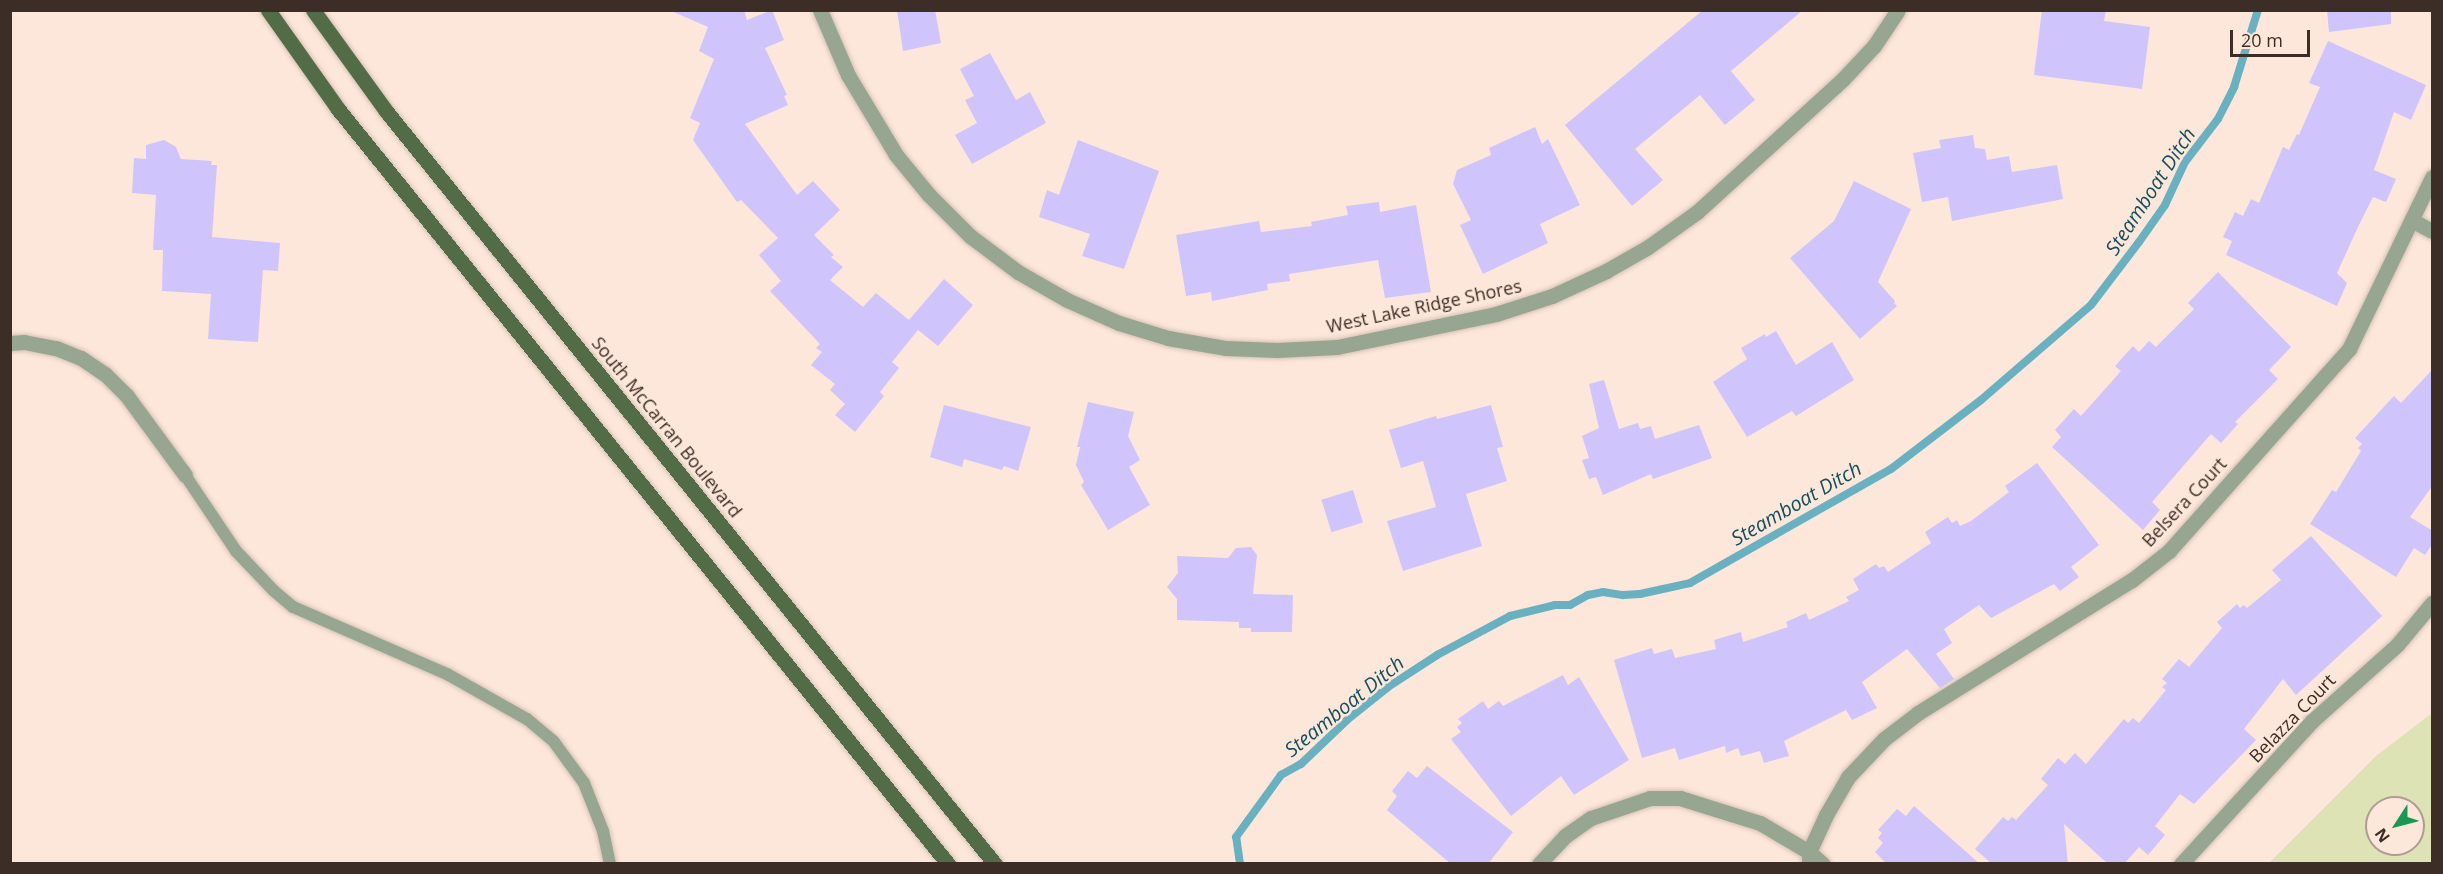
<!DOCTYPE html>
<style>
body{margin:0}
#map{position:relative;width:2443px;height:874px;overflow:hidden;background:#fde7da;font-family:"Open Sans",sans-serif}
div>[style]{position:absolute}
[style*='--x']{left:calc(var(--x)*1px);top:calc(var(--y)*1px);width:calc(var(--w)*1px);rotate:calc(var(--a)*1deg)}
.green>*{inset:0;background:#dee3b5}
.stream>*{height:8px;margin:-4px;padding:0 4px;transform-origin:4px;border-radius:4px;background:#69b1c0}
.building>*{inset:0;background:#cfc5fc;transform-origin:0 0}
.roads{filter:drop-shadow(0 0 2px #d6c2b6) drop-shadow(0 0 2px #d6c2b6)}
.service>*{height:12px;margin:-6px;padding:0 6px;transform-origin:6px;border-radius:6px;background:#97a691}
.minor>*{height:15px;margin:-7.5px;padding:0 7.5px;transform-origin:7.5px;border-radius:7.5px;background:#97a691}
.primary>*{height:15px;margin:-7.5px;padding:0 7.5px;transform-origin:7.5px;border-radius:7.5px;background:#526c47}
span{translate:-50% -50%;white-space:nowrap;text-align:center;line-height:1.15;-webkit-text-stroke:5px #fde7da;paint-order:stroke}
.street-label{font-size:18px;color:#3c2e26}
.water-label{font-size:20px;color:#11505c;font-style:italic}
.frame{position:absolute;inset:0;border:12px solid #3c2e26;pointer-events:none}
.north{position:absolute;left:2365px;top:796px;width:60px;height:60px;box-sizing:border-box;background:#fde7da;border:2px solid #b09d92;border-radius:50%;rotate:234deg;font-size:16px;font-weight:700;line-height:24px;text-align:center;color:#3c2e26}
.north::after{content:'';display:block;margin:auto;width:21px;height:27px;background:#1a9754;clip-path:polygon(50% 0,100% 100%,50% 72%,0 100%)}
.scale{position:absolute;left:2230px;top:30px;width:80px;height:27px;box-sizing:border-box;border:3px solid #3c2e26;border-top:0;padding-left:8px;font-size:18px;line-height:21px;white-space:nowrap;color:#3c2e26;-webkit-text-stroke:4px #fde7da;paint-order:stroke}
</style>
<div id="map">
<div class="green">
<i style="clip-path:polygon(evenodd,2432px 713px,2432px 863px,2269px 863px,2376px 756px,2432px 713px,2377px 808px,2413px 808px,2413px 844px,2377px 844px,2377px 808px)"></i>
</div>
<div class="stream">
<i style="--x:1240;--y:864;--w:27;--a:-98"></i>
<i style="--x:1236;--y:837;--w:77;--a:-54"></i>
<i style="--x:1281;--y:775;--w:23;--a:-29"></i>
<i style="--x:1301;--y:764;--w:64;--a:-43.7"></i>
<i style="--x:1347;--y:720;--w:53;--a:-38.8"></i>
<i style="--x:1388;--y:687;--w:59;--a:-33.1"></i>
<i style="--x:1437;--y:655;--w:83;--a:-28.1"></i>
<i style="--x:1510;--y:616;--w:46;--a:-13.7"></i>
<i style="--x:1555;--y:605;--w:15;--a:0"></i>
<i style="--x:1570;--y:605;--w:21;--a:-29"></i>
<i style="--x:1588;--y:595;--w:15;--a:-11"></i>
<i style="--x:1603;--y:592;--w:20;--a:9"></i>
<i style="--x:1623;--y:595;--w:17;--a:-3"></i>
<i style="--x:1640;--y:594;--w:51;--a:-12.4"></i>
<i style="--x:1690;--y:583;--w:231;--a:-29.6"></i>
<i style="--x:1891;--y:469;--w:113;--a:-37.5"></i>
<i style="--x:1981;--y:400;--w:145;--a:-40.8"></i>
<i style="--x:2091;--y:305;--w:79;--a:-52.7"></i>
<i style="--x:2139;--y:242;--w:45;--a:-54.9"></i>
<i style="--x:2165;--y:205;--w:47;--a:-65.1"></i>
<i style="--x:2185;--y:162;--w:54;--a:-52.5"></i>
<i style="--x:2218;--y:119;--w:36;--a:-63"></i>
<i style="--x:2234;--y:87;--w:81;--a:-72.7"></i>
</div>
<div class="building">
<i style="clip-path:polygon(669px 10px,744px 10px,747px 20px,772px 10px,784px 40px,765px 48px,787px 95px,784px 96px,788px 105px,745px 124px,797px 195px,813px 181px,840px 210px,814px 235px,834px 255px,831px 257px,843px 267px,830px 280px,863px 307px,876px 293px,909px 320px,944px 279px,973px 305px,938px 346px,918px 330px,892px 362px,899px 368px,880px 392px,884px 396px,855px 432px,835px 415px,845px 404px,830px 390px,835px 384px,811px 365px,822px 352px,816px 348px,820px 344px,770px 291px,781px 281px,759px 255px,778px 238px,741px 200px,737px 202px,693px 140px,700px 123px,690px 118px,714px 59px,699px 51px,708px 27px)"></i>
<i style="clip-path:polygon(897px 10px,935px 10px,941px 43px,903px 51px)"></i>
<i style="clip-path:polygon(1703px 10px,1803px 10px,1731px 71px,1755px 100px,1725px 125px,1700px 95px,1635px 149px,1663px 180px,1632px 206px,1565px 125px)"></i>
<i style="clip-path:polygon(2042px 10px,2106px 10px,2104px 21px,2150px 27px,2142px 89px,2034px 75px)"></i>
<i style="clip-path:polygon(2327px 10px,2391px 10px,2391px 24px,2329px 32px)"></i>
<i style="clip-path:polygon(2328px 41px,2426px 85px,2411px 120px,2394px 112px,2374px 170px,2396px 179px,2386px 202px,2373px 197px,2358px 227px,2337px 273px,2347px 283px,2337px 306px,2226px 255px,2232px 241px,2223px 237px,2235px 212px,2243px 216px,2251px 199px,2259px 203px,2283px 147px,2289px 150px,2297px 134px,2299px 135px,2320px 87px,2309px 83px)"></i>
<i style="clip-path:polygon(990px 53px,1016px 100px,1030px 92px,1046px 123px,972px 164px,955px 135px,977px 123px,965px 100px,974px 96px,960px 69px)"></i>
<i style="clip-path:polygon(1535px 127px,1542px 144px,1548px 139px,1580px 205px,1540px 224px,1548px 243px,1483px 274px,1460px 225px,1471px 220px,1453px 184px,1457px 170px,1491px 155px,1489px 148px)"></i>
<i style="clip-path:polygon(1973px 135px,1975px 148px,1985px 149px,1987px 160px,2009px 156px,2012px 172px,2057px 165px,2063px 199px,1952px 221px,1948px 197px,1922px 202px,1913px 153px,1941px 148px,1939px 140px)"></i>
<i style="clip-path:polygon(164px 140px,176px 147px,181px 159px,212px 161px,211px 165px,217px 165px,212px 237px,280px 243px,278px 271px,263px 270px,258px 342px,208px 339px,211px 294px,162px 291px,163px 250px,153px 250px,156px 195px,132px 193px,134px 158px,146px 159px,146px 145px)"></i>
<i style="clip-path:polygon(1078px 140px,1159px 171px,1124px 269px,1082px 256px,1090px 234px,1039px 217px,1047px 190px,1059px 195px)"></i>
<i style="clip-path:polygon(1854px 181px,1911px 209px,1878px 282px,1895px 301px,1894px 303px,1897px 306px,1860px 339px,1790px 258px,1834px 221px)"></i>
<i style="clip-path:polygon(1379px 202px,1380px 212px,1416px 205px,1431px 292px,1385px 298px,1378px 260px,1289px 274px,1290px 281px,1267px 284px,1268px 290px,1212px 301px,1211px 292px,1186px 296px,1176px 235px,1259px 221px,1261px 232px,1312px 226px,1311px 222px,1348px 215px,1346px 206px)"></i>
<i style="clip-path:polygon(2218px 272px,2291px 347px,2269px 370px,2278px 379px,2235px 422px,2238px 424px,2221px 443px,2211px 434px,2152px 502px,2160px 510px,2143px 530px,2052px 447px,2061px 437px,2055px 430px,2074px 409px,2081px 416px,2121px 371px,2115px 366px,2133px 346px,2139px 352px,2149px 341px,2156px 347px,2194px 309px,2188px 303px)"></i>
<i style="clip-path:polygon(1776px 331px,1796px 365px,1832px 342px,1854px 380px,1796px 416px,1792px 411px,1747px 437px,1713px 382px,1747px 359px,1741px 348px,1765px 334px,1766px 337px)"></i>
<i style="clip-path:polygon(2433px 369px,2433px 485px,2410px 517px,2433px 531px,2433px 543px,2425px 555px,2414px 548px,2396px 577px,2310px 524px,2332px 490px,2336px 492px,2361px 451px,2358px 448px,2362px 444px,2355px 438px,2394px 396px,2401px 403px)"></i>
<i style="clip-path:polygon(1604px 380px,1619px 429px,1638px 423px,1640px 429px,1651px 426px,1655px 439px,1699px 425px,1712px 458px,1653px 479px,1651px 474px,1603px 495px,1596px 477px,1589px 479px,1582px 460px,1589px 458px,1582px 436px,1599px 428px,1589px 384px)"></i>
<i style="clip-path:polygon(1088px 402px,1134px 412px,1128px 436px,1140px 460px,1129px 467px,1150px 505px,1108px 530px,1081px 485px,1084px 482px,1076px 465px,1080px 447px,1077px 447px)"></i>
<i style="clip-path:polygon(944px 405px,1031px 427px,1018px 471px,1004px 466px,1002px 470px,964px 459px,962px 467px,930px 457px)"></i>
<i style="clip-path:polygon(1491px 405px,1503px 447px,1497px 448px,1507px 481px,1466px 494px,1482px 546px,1403px 571px,1387px 521px,1436px 507px,1423px 461px,1401px 468px,1389px 430px,1436px 416px,1437px 419px)"></i>
<i style="clip-path:polygon(2037px 463px,2099px 545px,2071px 567px,2079px 577px,2060px 591px,2054px 584px,1991px 618px,1979px 605px,1944px 629px,1952px 643px,1936px 654px,1954px 679px,1940px 688px,1907px 649px,1862px 682px,1877px 708px,1852px 720px,1846px 710px,1784px 741px,1789px 756px,1764px 763px,1760px 751px,1741px 756px,1738px 748px,1726px 753px,1725px 746px,1679px 760px,1675px 748px,1642px 758px,1614px 660px,1652px 648px,1654px 654px,1672px 649px,1675px 658px,1716px 649px,1714px 640px,1741px 632px,1743px 642px,1788px 627px,1786px 622px,1806px 613px,1809px 620px,1849px 601px,1846px 597px,1859px 590px,1853px 579px,1876px 564px,1879px 568px,1884px 566px,1888px 572px,1931px 543px,1925px 532px,1948px 517px,1952px 523px,1957px 520px,1960px 526px,1971px 521px,2009px 492px,2005px 486px)"></i>
<i style="left:1353px;top:490px;width:34px;height:33px;rotate:73deg"></i>
<i style="clip-path:polygon(2311px 536px,2382px 616px,2296px 695px,2283px 679px,2244px 729px,2256px 740px,2194px 804px,2180px 794px,2155px 826px,2165px 835px,2148px 855px,2139px 847px,2124px 864px,2108px 864px,2064px 824px,2068px 864px,1992px 864px,1975px 849px,2003px 817px,2008px 821px,2012px 817px,2016px 820px,2048px 785px,2041px 779px,2058px 758px,2065px 764px,2075px 753px,2086px 764px,2124px 719px,2128px 723px,2133px 718px,2139px 723px,2166px 690px,2162px 687px,2167px 683px,2162px 679px,2179px 659px,2189px 667px,2222px 628px,2217px 622px,2237px 604px,2240px 608px,2244px 605px,2247px 608px,2281px 580px,2272px 570px)"></i>
<i style="clip-path:polygon(1251px 547px,1257px 555px,1253px 594px,1293px 595px,1292px 632px,1251px 632px,1251px 628px,1239px 628px,1239px 622px,1177px 620px,1177px 599px,1167px 587px,1178px 573px,1177px 556px,1228px 558px,1236px 548px)"></i>
<i style="clip-path:polygon(1563px 675px,1568px 685px,1579px 677px,1629px 760px,1574px 795px,1561px 776px,1511px 816px,1451px 739px,1461px 732px,1457px 727px,1462px 723px,1458px 719px,1483px 701px,1488px 709px,1499px 701px,1503px 706px)"></i>
<i style="clip-path:polygon(1427px 766px,1513px 832px,1488px 864px,1451px 864px,1387px 810px,1397px 796px,1392px 791px,1408px 771px,1417px 778px)"></i>
<i style="clip-path:polygon(1914px 806px,1980px 864px,1887px 864px,1875px 852px,1883px 843px,1878px 838px,1882px 833px,1878px 830px,1897px 809px,1906px 816px)"></i>
</div>
<div class="roads">
<div class="service">
<i style="--x:185;--y:475;--w:92;--a:56.1"></i>
<i style="--x:236;--y:551;--w:55;--a:46.5"></i>
<i style="--x:274;--y:591;--w:25;--a:40"></i>
<i style="--x:293;--y:607;--w:168;--a:23.5"></i>
<i style="--x:447;--y:674;--w:92;--a:29.4"></i>
<i style="--x:527;--y:719;--w:35;--a:40"></i>
<i style="--x:554;--y:742;--w:51;--a:53.8"></i>
<i style="--x:584;--y:783;--w:52;--a:68.4"></i>
<i style="--x:603;--y:831;--w:34;--a:78"></i>
</div>
<div class="minor">
<i style="--x:820;--y:10;--w:71;--a:66.7"></i>
<i style="--x:848;--y:75;--w:93;--a:59"></i>
<i style="--x:896;--y:155;--w:52;--a:50.5"></i>
<i style="--x:929;--y:195;--w:58;--a:45"></i>
<i style="--x:970;--y:236;--w:60;--a:36.9"></i>
<i style="--x:1018;--y:272;--w:56;--a:29.7"></i>
<i style="--x:1067;--y:300;--w:57;--a:23.9"></i>
<i style="--x:1119;--y:323;--w:51;--a:17"></i>
<i style="--x:1168;--y:338;--w:59;--a:9.8"></i>
<i style="--x:1226;--y:348;--w:51;--a:2.2"></i>
<i style="--x:1277;--y:350;--w:60;--a:-2.9"></i>
<i style="--x:1337;--y:347;--w:162;--a:-11.7"></i>
<i style="--x:1496;--y:314;--w:59;--a:-17.8"></i>
<i style="--x:1552;--y:296;--w:60;--a:-24.8"></i>
<i style="--x:1606;--y:271;--w:48;--a:-29.7"></i>
<i style="--x:1648;--y:247;--w:60;--a:-35.5"></i>
<i style="--x:1697;--y:212;--w:197;--a:-42.3"></i>
<i style="--x:1843;--y:79;--w:45;--a:-46.8"></i>
<i style="--x:1874;--y:46;--w:43;--a:-56.3"></i>
<i style="--x:2413;--y:221;--w:21;--a:28"></i>
<i style="--x:10;--y:343;--w:14;--a:-4"></i>
<i style="--x:24;--y:342;--w:33;--a:11"></i>
<i style="--x:56;--y:348;--w:27;--a:22"></i>
<i style="--x:81;--y:358;--w:29;--a:34"></i>
<i style="--x:105;--y:374;--w:31;--a:45"></i>
<i style="--x:127;--y:396;--w:98;--a:53.7"></i>
<i style="--x:1539;--y:864;--w:38;--a:-47"></i>
<i style="--x:1565;--y:836;--w:32;--a:-35"></i>
<i style="--x:1591;--y:818;--w:62;--a:-18.7"></i>
<i style="--x:1650;--y:798;--w:30;--a:0"></i>
<i style="--x:1680;--y:798;--w:84;--a:17.4"></i>
<i style="--x:1760;--y:823;--w:57;--a:30.6"></i>
<i style="--x:1809;--y:852;--w:18;--a:41"></i>
<i style="--x:1809;--y:864;--w:12;--a:-90"></i>
<i style="--x:1809;--y:852;--w:41;--a:-65.3"></i>
<i style="--x:1826;--y:815;--w:44;--a:-59.9"></i>
<i style="--x:1848;--y:777;--w:52;--a:-46.5"></i>
<i style="--x:1884;--y:739;--w:43;--a:-37.4"></i>
<i style="--x:1918;--y:713;--w:252;--a:-31.9"></i>
<i style="--x:2132;--y:580;--w:47;--a:-38.1"></i>
<i style="--x:2169;--y:551;--w:271;--a:-48.3"></i>
<i style="--x:2349;--y:349;--w:191;--a:-64.2"></i>
<i style="--x:2181;--y:864;--w:194;--a:-47.5"></i>
<i style="--x:2312;--y:721;--w:114;--a:-41.8"></i>
<i style="--x:2397;--y:645;--w:55;--a:-50.2"></i>
</div>
<div class="primary">
<i style="--x:268;--y:10;--w:121;--a:54.7"></i>
<i style="--x:338;--y:109;--w:971;--a:51.06"></i>
<i style="--x:313;--y:10;--w:125;--a:54.1"></i>
<i style="--x:386;--y:111;--w:968;--a:51.04"></i>
</div>
</div>
<div class="street-label">
<span style="left:1424px;top:306px;rotate:-12deg">West Lake Ridge Shores</span>
<span style="left:667px;top:427px;rotate:51deg">South McCarran Boulevard</span>
<span style="left:2184px;top:502px;rotate:-47deg">Belsera Court</span>
<span style="left:2292px;top:718px;rotate:-46deg">Belazza Court</span>
</div>
<div class="water-label">
<span style="left:2150px;top:191px;rotate:-57deg">Steamboat Ditch</span>
<span style="left:1796px;top:503px;rotate:-30deg">Steamboat Ditch</span>
<span style="left:1344px;top:706px;rotate:-39deg">Steamboat Ditch</span>
</div>
<div class="frame"></div>
<div class="north">N</div>
<div class="scale">20 m</div>
</div>
